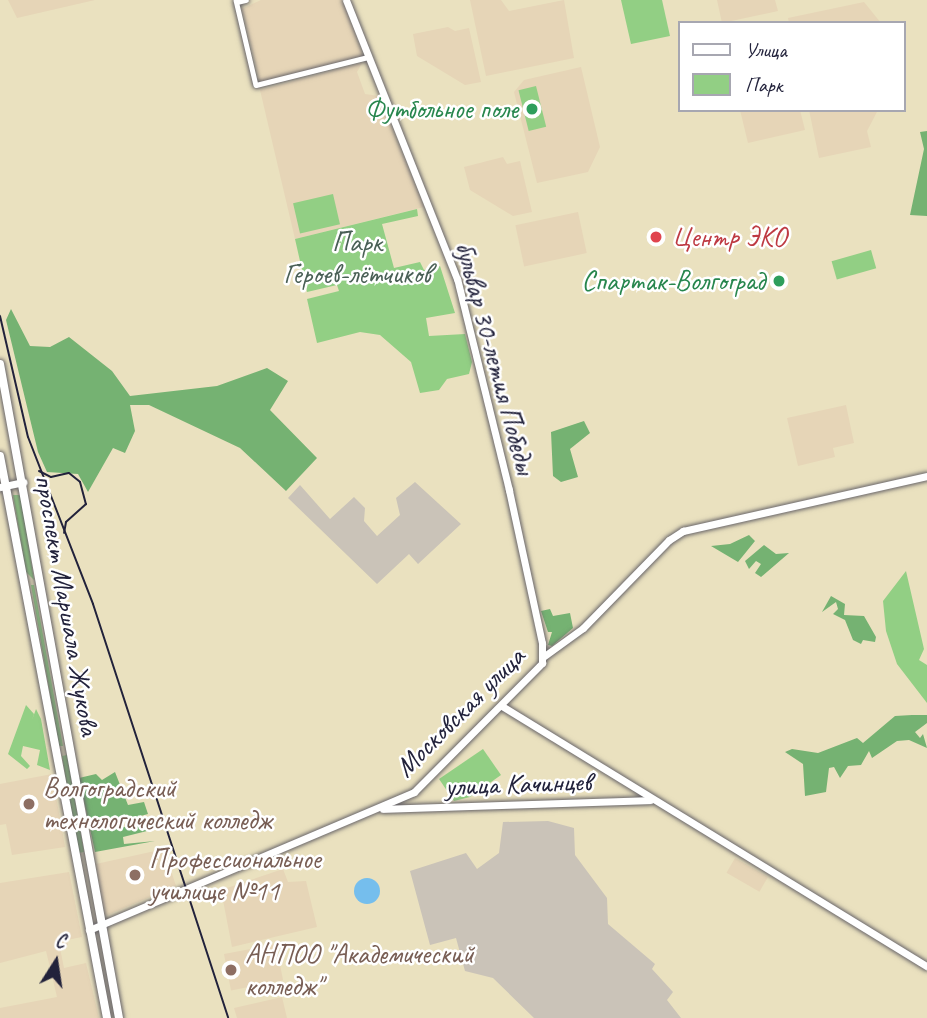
<!DOCTYPE html>
<meta charset="utf-8">
<style>
body{margin:0}
#map{position:relative;width:927px;height:1018px;overflow:hidden;background:#eae1bf;font-family:Caveat,sans-serif}
div>[style]{position:absolute}
[style*='--x']{left:calc(var(--x)*1px);top:calc(var(--y)*1px);width:calc(var(--w)*1px);rotate:calc(var(--a)*1deg)}
.built>*{inset:0;background:#e6d5b7;transform-origin:0 0}
.industrial>*{inset:0;background:#cac3b8}
.green>*{inset:0;background:#92cf84;transform-origin:0 0}
.forest>*{inset:0;background:#75b272}
.water>*{inset:0;background:#75beed}
.round{border-radius:50%}
.roads{filter:drop-shadow(0 0 2px #686569) drop-shadow(0 0 2px #686569)}
.minor>*{height:4.5px;margin:-2.25px;padding:0 2.25px;transform-origin:2.25px;border-radius:2.25px;background:#fff}
.major>*{height:7px;margin:-3.5px;padding:0 3.5px;transform-origin:3.5px;border-radius:3.5px;background:#fff}
.highway>*{height:8px;margin:-4px;padding:0 4px;transform-origin:4px;border-radius:4px;background:#fff}
.tram>*{height:2px;margin:-1px;padding:0 1px;transform-origin:1px;border-radius:1px;background:#22223b}
.dots>*{width:19px;height:19px;translate:-50% -50%;box-sizing:border-box;border:4px solid #fff;border-radius:50%}
span{translate:-50% -50%;white-space:nowrap;text-align:center;line-height:1.15;-webkit-text-stroke:5px #fff;paint-order:stroke}
.leisure-label{font-size:28px;color:#27864d}
.right{translate:-100% -50%;text-align:right}
.health-label{font-size:28px;color:#be3a42}
.left{translate:0 -50%;text-align:left}
.park-label{font-size:28px;color:#495f55}
.street-label{font-size:28px;color:#22223b}
.education-label{font-size:28px;color:#785e54}
.legend{position:absolute;left:678px;top:21px;width:228px;height:91px;box-sizing:border-box;background:#fff;border:2px solid #a7a7b1;margin:0;padding:9px 12px;list-style:none;font-size:21px;color:#22223b}
.legend li{display:flex;align-items:center;gap:14px;height:35px}
.legend b{width:35px;border:2px solid #a7a7b1}
.north{position:absolute;left:21px;top:927px;width:70px;height:70px;-webkit-text-stroke:5px #fff;paint-order:stroke;rotate:12deg;font-size:19px;font-weight:700;line-height:28px;text-align:center;color:#22223b}
.north::after{content:'';display:block;margin:auto;width:24px;height:32px;background:#22223b;clip-path:polygon(50% 0,100% 100%,50% 72%,0 100%)}
</style>
<div id="map">
<div class="built">
<i style="clip-path:polygon(8px 0,95px 0,17px 18px)"></i>
<i style="clip-path:polygon(261px 0,343px 0,363px 56px,260px 82px,242px 9px)"></i>
<i style="clip-path:polygon(470px 0,501px 0,509px 11px,564px 0,574px 58px,486px 76px)"></i>
<i style="clip-path:polygon(717px 0,775px 0,778px 11px,722px 23px)"></i>
<i style="clip-path:polygon(864px 2px,881px 23px,789px 23px,788px 18px)"></i>
<i style="clip-path:polygon(448px 27px,455px 31px,469px 28px,481px 82px,465px 85px,417px 56px,413px 34px)"></i>
<i style="clip-path:polygon(362px 63px,357px 72px,365px 94px,379px 96px,424px 207px,295px 239px,260px 90px)"></i>
<i style="clip-path:polygon(581px 67px,600px 147px,588px 172px,537px 183px,514px 92px,524px 80px)"></i>
<i style="clip-path:polygon(740px 110px,800px 110px,805px 130px,748px 143px)"></i>
<i style="clip-path:polygon(809px 110px,878px 110px,867px 131px,871px 147px,819px 158px)"></i>
<i style="clip-path:polygon(503px 157px,507px 164px,520px 161px,532px 212px,513px 216px,470px 190px,464px 167px)"></i>
<i style="left:578px;top:212px;width:42px;height:64px;rotate:78deg"></i>
<i style="clip-path:polygon(846px 405px,854px 443px,833px 448px,835px 457px,798px 466px,787px 418px)"></i>
<i style="clip-path:polygon(52px 774px,65px 847px,12px 855px,6px 824px,0 825px,0 784px)"></i>
<i style="clip-path:polygon(164px 849px,176px 886px,105px 916px,96px 864px)"></i>
<i style="left:735px;top:858px;width:38px;height:17px;rotate:30deg"></i>
<i style="clip-path:polygon(283px 869px,288px 882px,306px 881px,317px 927px,232px 947px,221px 890px)"></i>
<i style="clip-path:polygon(69px 872px,82px 937px,67px 940px,68px 945px,60px 948px,64px 968px,86px 963px,99px 1018px,0 1018px,0 1008px,57px 997px,46px 951px,0 963px,0 883px)"></i>
<i style="left:276px;top:944px;width:37px;height:53px;rotate:79deg"></i>
<i style="clip-path:polygon(282px 997px,287px 1018px,237px 1018px,234px 1008px)"></i>
</div>
<div class="industrial">
<i style="clip-path:polygon(415px 482px,461px 524px,418px 564px,409px 554px,377px 584px,288px 498px,300px 485px,330px 519px,354px 497px,365px 508px,364px 521px,377px 536px,400px 515px,396px 498px)"></i>
<i style="clip-path:polygon(548px 821px,574px 828px,575px 855px,607px 898px,608px 924px,655px 964px,652px 969px,673px 992px,667px 1000px,681px 1018px,534px 1018px,493px 978px,465px 971px,456px 938px,430px 945px,410px 871px,466px 853px,477px 869px,499px 853px,503px 822px)"></i>
</div>
<div class="green">
<i style="clip-path:polygon(621px 0,662px 0,670px 36px,631px 44px)"></i>
<i style="left:536px;top:86px;width:42px;height:18px;rotate:76deg"></i>
<i style="left:333px;top:194px;width:31px;height:41px;rotate:77deg"></i>
<i style="clip-path:polygon(417px 209px,418px 216px,382px 224px,394px 268px,420px 262px,424px 270px,440px 266px,455px 313px,426px 318px,429px 336px,465px 334px,472px 362px,469px 374px,447px 379px,439px 390px,420px 393px,411px 362px,380px 335px,360px 332px,317px 343px,307px 299px,339px 291px,337px 285px,307px 292px,295px 239px)"></i>
<i style="left:871px;top:250px;width:19px;height:41px;rotate:74deg"></i>
<i style="clip-path:polygon(13px 495px,21px 495px,34px 580px,26px 572px)"></i>
<i style="clip-path:polygon(906px 571px,924px 649px,919px 660px,927px 665px,927px 703px,897px 664px,886px 631px,883px 601px)"></i>
<i style="clip-path:polygon(31px 585px,34px 585px,63px 746px,59px 746px)"></i>
<i style="clip-path:polygon(26px 705px,34px 714px,32px 720px,36px 709px,41px 719px,50px 770px,37px 765px,40px 750px,23px 746px,21px 756px,30px 766px,27px 769px,8px 754px)"></i>
<i style="clip-path:polygon(483px 749px,501px 775px,470px 797px,454px 801px,439px 779px)"></i>
<i style="clip-path:polygon(67px 755px,84px 852px,78px 853px,62px 756px)"></i>
</div>
<div class="forest">
<i style="clip-path:polygon(927px 131px,927px 216px,910px 215px,924px 149px,920px 132px)"></i>
<i style="clip-path:polygon(11px 309px,30px 346px,50px 347px,69px 337px,112px 371px,130px 396px,217px 386px,267px 368px,288px 381px,270px 410px,317px 458px,286px 491px,240px 448px,149px 405px,130px 405px,135px 431px,125px 453px,113px 448px,88px 492px,78px 474px,47px 472px,38px 452px,6px 320px)"></i>
<i style="clip-path:polygon(584px 421px,590px 433px,570px 449px,578px 477px,561px 482px,553px 476px,551px 432px)"></i>
<i style="clip-path:polygon(749px 535px,755px 541px,738px 562px,711px 546px,730px 544px)"></i>
<i style="clip-path:polygon(764px 545px,776px 554px,789px 553px,761px 577px,755px 573px,761px 564px,756px 561px,749px 569px,745px 561px)"></i>
<i style="clip-path:polygon(831px 596px,845px 604px,844px 615px,864px 616px,876px 637px,875px 642px,863px 640px,861px 644px,853px 640px,845px 620px,833px 614px,838px 609px,836px 602px,822px 612px)"></i>
<i style="clip-path:polygon(550px 609px,553px 616px,570px 613px,573px 628px,552px 646px,548px 645px,552px 632px,548px 632px,541px 611px)"></i>
<i style="clip-path:polygon(912px 715px,927px 715px,927px 723px,915px 732px,920px 738px,923px 734px,927px 748px,909px 740px,897px 741px,872px 758px,869px 751px,861px 765px,848px 766px,840px 778px,834px 767px,829px 768px,826px 792px,805px 796px,803px 764px,785px 752px,792px 749px,818px 753px,857px 738px,863px 743px,895px 716px)"></i>
<i style="clip-path:polygon(115px 772px,128px 805px,144px 802px,148px 814px,119px 822px,120px 828px,149px 821px,151px 830px,123px 837px,124px 844px,155px 841px,95px 852px,79px 778px,96px 774px,102px 780px)"></i>
</div>
<div class="water">
<i class="round" style="left:354px;top:878px;width:26px;height:26px"></i>
</div>
<div class="roads">
<div class="minor">
<i style="--x:236;--y:0;--w:87;--a:76.8"></i>
<i style="--x:256;--y:85;--w:115;--a:-14"></i>
<i style="--x:237;--y:2;--w:9;--a:-13"></i>
</div>
<div class="major">
<i style="--x:0;--y:487;--w:24;--a:-12"></i>
<i style="--x:543;--y:657;--w:49;--a:-35.9"></i>
<i style="--x:583;--y:628;--w:123;--a:-45.7"></i>
<i style="--x:669;--y:540;--w:17;--a:-33"></i>
<i style="--x:683;--y:531;--w:250;--a:-12.7"></i>
<i style="--x:502;--y:706;--w:498;--a:31.5"></i>
<i style="--x:383;--y:809;--w:267;--a:-1.9"></i>
<i style="--x:89;--y:930;--w:353;--a:-23"></i>
<i style="--x:414;--y:792;--w:182;--a:-45.2"></i>
<i style="--x:542;--y:663;--w:20;--a:-90"></i>
<i style="--x:542;--y:643;--w:157;--a:-102.2"></i>
<i style="--x:509;--y:490;--w:217;--a:-103.8"></i>
<i style="--x:457;--y:279;--w:300;--a:-111.7"></i>
</div>
<div class="highway">
<i style="--x:0;--y:364;--w:665;--a:79.69"></i>
<i style="--x:0;--y:456;--w:572;--a:79.22"></i>
</div>
</div>
<div class="tram">
<i style="--x:0;--y:316;--w:124;--a:77"></i>
<i style="--x:28;--y:437;--w:179;--a:68.7"></i>
<i style="--x:93;--y:604;--w:435;--a:71.9"></i>
<i style="--x:39;--y:471;--w:13;--a:27"></i>
<i style="--x:51;--y:477;--w:18;--a:-13"></i>
<i style="--x:69;--y:473;--w:14;--a:39"></i>
<i style="--x:80;--y:482;--w:23;--a:75"></i>
<i style="--x:86;--y:504;--w:27;--a:138"></i>
<i style="--x:66;--y:522;--w:11;--a:100"></i>
</div>
<div class="dots">
<i style="left:532px;top:109px;background:#2e9e5b"></i>
<i style="left:656px;top:237px;background:#e0444e"></i>
<i style="left:779px;top:281px;background:#2e9e5b"></i>
<i style="left:29px;top:804px;background:#8d6e63"></i>
<i style="left:135px;top:875px;background:#8d6e63"></i>
<i style="left:231px;top:970px;background:#8d6e63"></i>
</div>
<div class="leisure-label">
<span class="right" style="left:518px;top:109px">Футбольное поле</span>
<span class="right" style="left:765px;top:281px">Спартак-Волгоград</span>
</div>
<div class="health-label">
<span class="left" style="left:672px;top:237px">Центр ЭКО</span>
</div>
<div class="park-label">
<span style="left:357px;top:258px">Парк<br>Героев-лётчиков</span>
</div>
<div class="street-label">
<span style="left:495px;top:358px;rotate:75deg">бульвар 30-летия Победы</span>
<span style="left:67px;top:605px;rotate:80deg">проспект Маршала Жукова</span>
<span style="left:460px;top:712px;rotate:-45deg">Московская улица</span>
<span style="left:518px;top:784px;rotate:-2deg">улица Качинцев</span>
</div>
<div class="education-label">
<span class="left" style="left:43px;top:804px">Волгоградский<br>технологический колледж</span>
<span class="left" style="left:149px;top:875px">Профессиональное<br>училище №11</span>
<span class="left" style="left:245px;top:970px">АНПОО "Академический<br>колледж"</span>
</div>
<ul class="legend">
<li><b style="height:9px;background:#fff"></b>Улица</li>
<li><b style="height:19px;background:#92cf84"></b>Парк</li>
</ul>
<div class="north">С</div>
</div>
